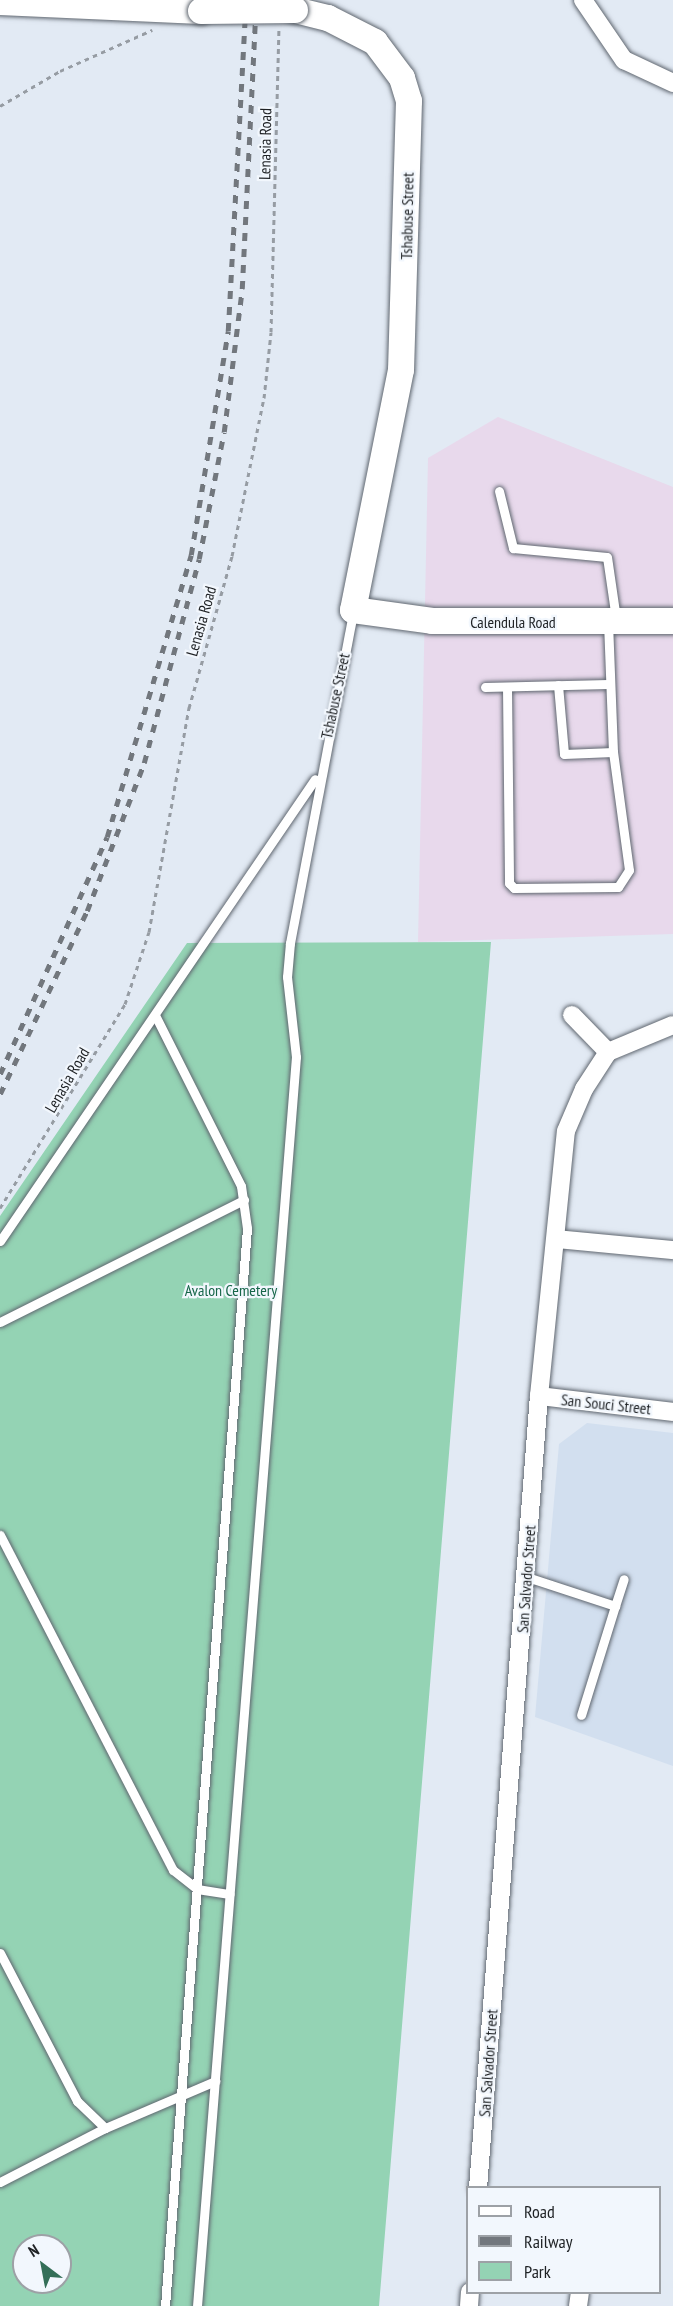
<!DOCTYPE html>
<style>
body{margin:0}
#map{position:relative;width:673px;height:2306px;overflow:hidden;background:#e2eaf4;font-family:"PT Sans Narrow",sans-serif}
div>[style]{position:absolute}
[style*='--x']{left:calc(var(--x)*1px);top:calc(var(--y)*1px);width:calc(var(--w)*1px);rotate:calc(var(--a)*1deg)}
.industrial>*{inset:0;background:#e8d9ec}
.built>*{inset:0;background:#d2dfef}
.green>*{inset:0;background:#94d3b4}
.path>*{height:3px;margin-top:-1.5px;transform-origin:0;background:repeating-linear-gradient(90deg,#969ca3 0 4.5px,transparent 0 9px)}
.roads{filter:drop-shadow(0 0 2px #606770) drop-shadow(0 0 2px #606770)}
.lane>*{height:9px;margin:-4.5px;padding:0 4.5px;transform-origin:4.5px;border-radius:4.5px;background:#fff}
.street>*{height:18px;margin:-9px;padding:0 9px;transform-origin:9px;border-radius:9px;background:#fff}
.secondary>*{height:26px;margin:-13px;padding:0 13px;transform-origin:13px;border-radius:13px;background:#fff}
.rail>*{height:4.5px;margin-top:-2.25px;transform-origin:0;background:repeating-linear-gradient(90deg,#72777d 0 8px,transparent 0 16px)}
.bridges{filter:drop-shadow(0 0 2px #606770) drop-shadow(0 0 2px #606770)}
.secondary-bridge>*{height:26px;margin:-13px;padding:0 13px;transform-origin:13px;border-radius:13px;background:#fff}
span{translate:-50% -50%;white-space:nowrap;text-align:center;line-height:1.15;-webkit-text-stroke:4.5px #f2f7fd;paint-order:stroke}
.street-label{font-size:16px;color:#1e2124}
.park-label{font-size:16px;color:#166649}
.legend{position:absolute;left:466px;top:2186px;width:195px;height:108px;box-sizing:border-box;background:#f2f7fd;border:2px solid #9da1a6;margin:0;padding:8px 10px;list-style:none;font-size:18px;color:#1e2124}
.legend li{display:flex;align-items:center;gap:12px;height:30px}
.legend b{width:30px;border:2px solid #9da1a6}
.north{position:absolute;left:12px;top:2234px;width:60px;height:60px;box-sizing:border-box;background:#f2f7fd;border:2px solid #9da1a6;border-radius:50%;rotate:328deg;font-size:16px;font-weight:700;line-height:24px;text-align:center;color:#1e2124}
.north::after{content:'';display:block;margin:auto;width:21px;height:27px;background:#346f58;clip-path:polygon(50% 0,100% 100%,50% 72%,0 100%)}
</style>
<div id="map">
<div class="industrial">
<i style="clip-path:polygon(498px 417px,673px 487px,673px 934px,418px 942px,428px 458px)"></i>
</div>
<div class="built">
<i style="clip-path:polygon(587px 1423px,673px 1433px,673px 1766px,535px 1717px,559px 1444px)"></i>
</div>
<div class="green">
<i style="clip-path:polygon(evenodd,491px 942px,379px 2306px,0 2306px,0 1216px,187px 943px,491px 942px,24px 2246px,60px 2246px,60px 2282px,24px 2282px,24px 2246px)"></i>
</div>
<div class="path">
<i style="--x:0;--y:106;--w:69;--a:-30.3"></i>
<i style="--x:60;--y:71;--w:101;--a:-24"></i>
<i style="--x:0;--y:1208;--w:239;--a:-58.5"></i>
<i style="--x:125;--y:1004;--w:76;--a:-71.6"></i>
<i style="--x:149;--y:932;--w:228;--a:-79.9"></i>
<i style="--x:189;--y:708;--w:158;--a:-74.2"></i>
<i style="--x:232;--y:556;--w:161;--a:-78.6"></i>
<i style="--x:264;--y:398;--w:66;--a:-83.9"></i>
<i style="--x:271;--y:332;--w:303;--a:-88.5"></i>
</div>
<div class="roads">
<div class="lane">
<i style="--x:499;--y:491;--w:59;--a:76.2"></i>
<i style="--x:513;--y:548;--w:94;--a:5.5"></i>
<i style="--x:607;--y:557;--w:63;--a:81.7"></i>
<i style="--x:558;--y:685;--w:69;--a:85"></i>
<i style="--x:564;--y:754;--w:49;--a:-2.3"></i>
<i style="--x:485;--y:687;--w:123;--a:-1.4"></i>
<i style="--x:507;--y:687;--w:196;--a:89.4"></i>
<i style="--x:509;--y:883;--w:7;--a:45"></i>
<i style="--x:514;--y:888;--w:104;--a:-0.6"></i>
<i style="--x:618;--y:887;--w:20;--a:-57"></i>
<i style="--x:629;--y:870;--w:119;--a:-97.7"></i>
<i style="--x:613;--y:752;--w:130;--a:-92.2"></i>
<i style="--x:156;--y:1017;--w:189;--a:63.3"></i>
<i style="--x:241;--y:1186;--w:42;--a:81.9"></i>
<i style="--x:247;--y:1228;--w:1081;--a:94.35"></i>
<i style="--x:0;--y:1241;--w:559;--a:-55.71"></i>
<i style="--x:0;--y:1322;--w:273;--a:-26.6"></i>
<i style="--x:0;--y:1535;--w:377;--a:62.7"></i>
<i style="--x:173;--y:1870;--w:31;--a:38"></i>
<i style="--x:197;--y:1889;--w:33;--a:9"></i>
<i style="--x:527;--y:1577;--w:93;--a:18.2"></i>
<i style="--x:615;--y:1606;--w:114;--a:107.3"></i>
<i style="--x:615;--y:1606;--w:28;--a:-72"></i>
<i style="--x:0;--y:1953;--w:167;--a:62.5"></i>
<i style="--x:77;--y:2101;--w:39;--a:44"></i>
<i style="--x:0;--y:2182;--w:118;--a:-27.2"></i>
<i style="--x:105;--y:2128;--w:120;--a:-23.1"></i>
<i style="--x:197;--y:2306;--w:1253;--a:-85.47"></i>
<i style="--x:296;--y:1057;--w:81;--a:-96.4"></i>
<i style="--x:287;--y:977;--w:34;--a:-85"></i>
<i style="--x:290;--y:943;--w:337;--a:-79.2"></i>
</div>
<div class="street">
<i style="--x:583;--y:0;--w:73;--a:55.7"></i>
<i style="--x:624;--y:60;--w:54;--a:25.1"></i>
<i style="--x:572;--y:1015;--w:52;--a:45.8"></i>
<i style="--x:556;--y:1239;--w:118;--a:5.4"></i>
<i style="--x:539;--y:1396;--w:135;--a:6.8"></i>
<i style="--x:478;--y:2188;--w:794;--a:-85.6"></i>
<i style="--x:539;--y:1396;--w:266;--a:-84.2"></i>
<i style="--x:566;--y:1131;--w:46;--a:-66.8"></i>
<i style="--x:584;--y:1089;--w:44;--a:-57"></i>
<i style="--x:608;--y:1052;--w:70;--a:-22.6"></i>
<i style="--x:469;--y:2306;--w:14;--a:-86"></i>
<i style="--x:578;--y:2306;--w:14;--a:-82"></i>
</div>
<div class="secondary">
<i style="--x:0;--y:2;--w:201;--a:2.6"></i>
<i style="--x:295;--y:10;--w:34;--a:14"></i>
<i style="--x:328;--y:18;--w:53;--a:27.1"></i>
<i style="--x:375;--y:42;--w:45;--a:53.1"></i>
<i style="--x:402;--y:78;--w:24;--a:73"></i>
<i style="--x:409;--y:101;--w:269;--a:91.7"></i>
<i style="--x:401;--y:370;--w:245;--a:101.3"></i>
<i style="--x:353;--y:610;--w:80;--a:7.9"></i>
<i style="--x:432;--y:621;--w:241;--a:0"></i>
</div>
</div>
<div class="rail">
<i style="--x:0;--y:1074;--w:260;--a:-65.7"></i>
<i style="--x:107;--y:837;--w:294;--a:-73.4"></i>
<i style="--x:191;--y:555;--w:227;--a:-80.6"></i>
<i style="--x:228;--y:331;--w:331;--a:-86.9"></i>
<i style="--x:0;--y:1094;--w:203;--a:-64.6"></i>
<i style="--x:87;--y:911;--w:159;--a:-68.9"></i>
<i style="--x:144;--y:763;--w:211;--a:-74.9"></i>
<i style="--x:199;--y:559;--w:129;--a:-78.9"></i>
<i style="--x:224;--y:432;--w:144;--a:-82.8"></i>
<i style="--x:242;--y:289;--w:289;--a:-87.2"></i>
</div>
<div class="bridges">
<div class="secondary-bridge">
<i style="--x:201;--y:11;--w:94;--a:-0.6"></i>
</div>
</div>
<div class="street-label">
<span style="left:265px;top:144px;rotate:-89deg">Lenasia Road</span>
<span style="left:407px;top:216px;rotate:-89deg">Tshabuse Street</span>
<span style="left:201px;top:621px;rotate:-74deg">Lenasia Road</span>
<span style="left:513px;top:622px">Calendula Road</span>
<span style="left:335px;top:696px;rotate:-78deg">Tshabuse Street</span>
<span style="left:67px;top:1080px;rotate:-60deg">Lenasia Road</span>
<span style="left:606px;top:1404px;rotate:6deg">San Souci Street</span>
<span style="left:526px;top:1579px;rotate:-86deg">San Salvador Street</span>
<span style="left:488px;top:2063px;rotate:-86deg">San Salvador Street</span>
</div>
<div class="park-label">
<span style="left:231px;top:1290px">Avalon Cemetery</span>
</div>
<ul class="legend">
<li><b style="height:8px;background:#fff"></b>Road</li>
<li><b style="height:8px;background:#72777d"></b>Railway</li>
<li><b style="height:16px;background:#94d3b4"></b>Park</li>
</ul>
<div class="north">N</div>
</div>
